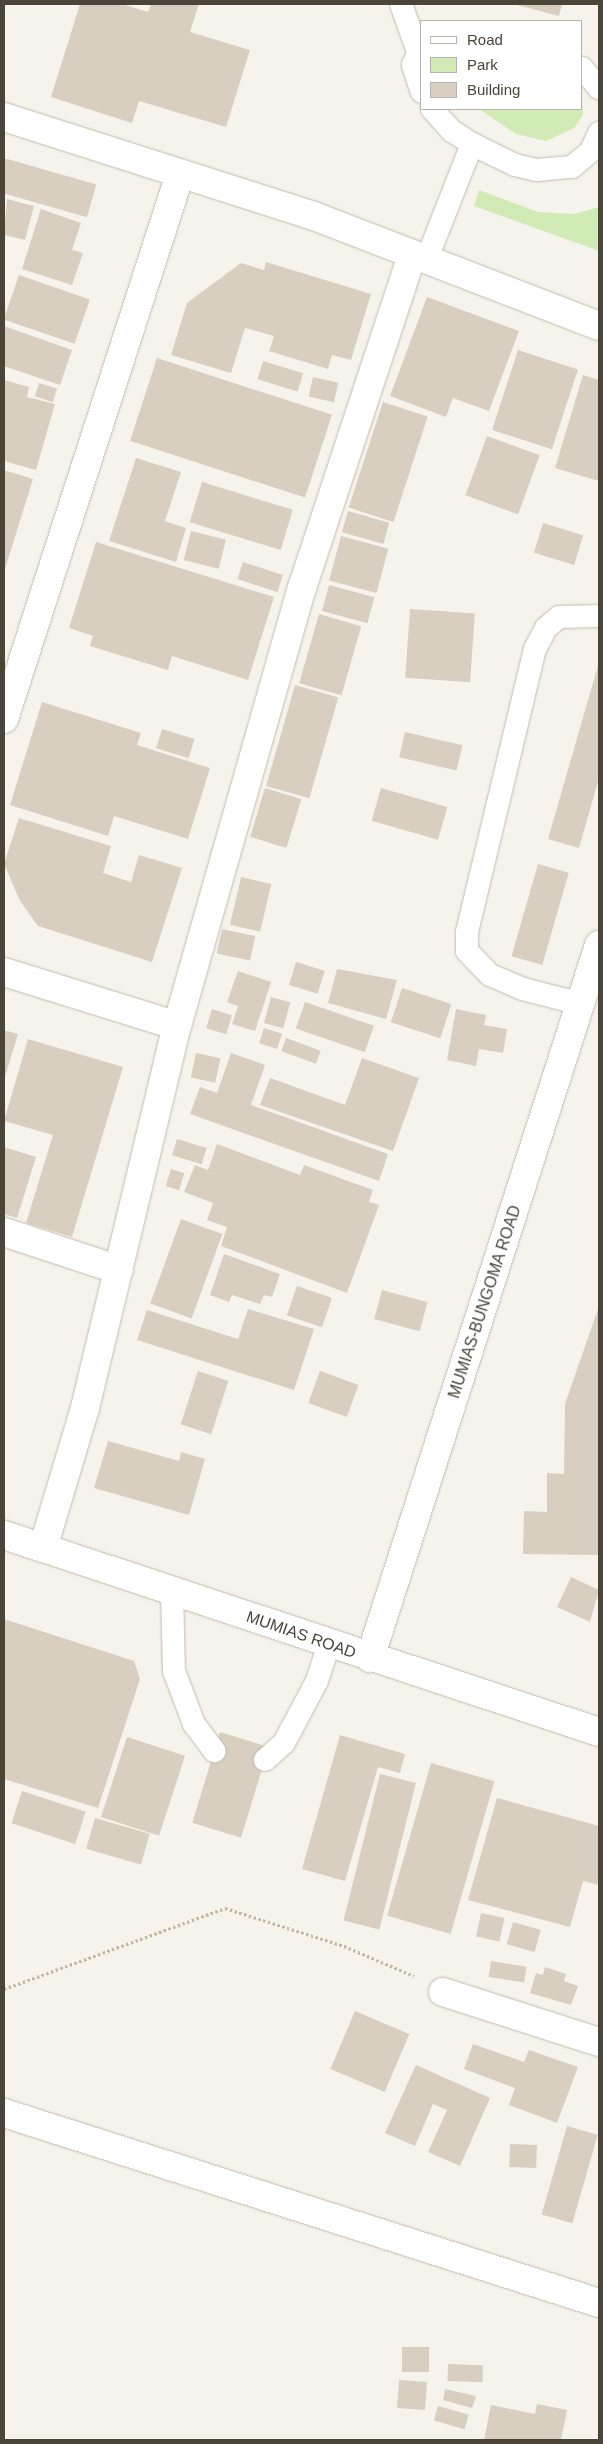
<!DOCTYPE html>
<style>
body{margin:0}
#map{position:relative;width:603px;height:2444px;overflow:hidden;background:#f6f3ec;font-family:Arial,sans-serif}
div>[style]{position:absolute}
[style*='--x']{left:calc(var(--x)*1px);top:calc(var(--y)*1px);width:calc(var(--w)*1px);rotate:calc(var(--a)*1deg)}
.green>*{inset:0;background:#d2eab5}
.building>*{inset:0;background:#d8cfc1;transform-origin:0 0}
.path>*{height:3px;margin-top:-1.5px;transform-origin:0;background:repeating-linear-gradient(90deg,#c4b79f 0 2.5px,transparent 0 5px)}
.roads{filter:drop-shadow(0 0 1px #c2bbae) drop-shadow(0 0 1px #c2bbae)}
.service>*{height:22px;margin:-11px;padding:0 11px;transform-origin:11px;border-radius:11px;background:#fff}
.minor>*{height:28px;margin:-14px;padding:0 14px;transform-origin:14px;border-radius:14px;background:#fff}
.tertiary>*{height:28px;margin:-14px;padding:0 14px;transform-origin:14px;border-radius:14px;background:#fff}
span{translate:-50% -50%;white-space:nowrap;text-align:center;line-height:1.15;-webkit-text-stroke:4px #fff;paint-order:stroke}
.street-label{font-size:16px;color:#4b4439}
.frame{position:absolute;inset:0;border:5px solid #4b4439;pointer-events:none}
.legend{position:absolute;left:420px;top:20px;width:162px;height:90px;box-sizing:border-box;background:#fff;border:1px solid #b7b4b0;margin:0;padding:6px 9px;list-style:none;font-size:15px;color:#4b4439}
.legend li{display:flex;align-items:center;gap:10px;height:25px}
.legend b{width:25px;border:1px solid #b7b4b0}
</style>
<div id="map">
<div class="green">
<i style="clip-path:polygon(582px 101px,583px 115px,574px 128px,546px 141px,516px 134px,479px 109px,582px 109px)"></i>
<i style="clip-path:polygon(479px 190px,538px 212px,574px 214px,599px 207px,599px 251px,474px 206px)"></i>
</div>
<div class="building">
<i style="clip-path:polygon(80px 4px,122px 4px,148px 12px,151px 4px,199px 4px,190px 32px,250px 50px,226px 127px,139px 101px,132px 123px,51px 97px)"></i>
<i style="clip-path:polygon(513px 4px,562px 4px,559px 16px)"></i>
<i style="left:4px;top:158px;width:96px;height:34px;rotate:16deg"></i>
<i style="clip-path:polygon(7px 199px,34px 206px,25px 240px,4px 235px)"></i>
<i style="clip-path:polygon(41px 209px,81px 223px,72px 250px,83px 253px,72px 285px,22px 269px)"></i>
<i style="clip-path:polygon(266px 262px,371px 294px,351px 360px,332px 355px,328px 369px,269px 351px,274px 336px,245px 328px,231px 373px,171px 355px,187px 303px,241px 263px,264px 270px)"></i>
<i style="left:19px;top:275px;width:75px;height:47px;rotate:19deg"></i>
<i style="clip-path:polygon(427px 297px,519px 331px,489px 411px,453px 398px,446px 417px,390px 396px)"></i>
<i style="clip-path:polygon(4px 326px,72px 350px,60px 385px,4px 366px)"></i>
<i style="left:518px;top:350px;width:63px;height:84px;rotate:18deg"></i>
<i style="left:157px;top:358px;width:184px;height:87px;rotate:18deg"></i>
<i style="left:263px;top:361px;width:42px;height:19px;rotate:17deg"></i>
<i style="clip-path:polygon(583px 375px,599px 380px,599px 481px,555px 468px)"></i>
<i style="left:313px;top:377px;width:26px;height:20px;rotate:13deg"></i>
<i style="clip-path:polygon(4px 380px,29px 387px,27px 397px,55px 404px,36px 470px,4px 461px)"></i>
<i style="left:39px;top:383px;width:19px;height:14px;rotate:18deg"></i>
<i style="left:383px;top:402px;width:47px;height:111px;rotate:18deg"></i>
<i style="left:487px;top:436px;width:56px;height:63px;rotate:20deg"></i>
<i style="clip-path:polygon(136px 458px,181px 472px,165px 521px,186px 528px,176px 562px,109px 541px)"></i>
<i style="clip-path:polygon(4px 470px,33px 479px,4px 572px)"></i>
<i style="left:202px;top:482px;width:95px;height:42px;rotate:17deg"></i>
<i style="left:348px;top:511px;width:43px;height:22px;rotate:16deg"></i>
<i style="left:543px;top:523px;width:42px;height:31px;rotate:17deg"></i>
<i style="left:191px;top:531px;width:36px;height:30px;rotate:14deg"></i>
<i style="left:341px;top:536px;width:49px;height:46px;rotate:15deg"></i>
<i style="clip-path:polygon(96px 542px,274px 597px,248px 680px,172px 656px,168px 670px,90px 646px,93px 636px,69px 628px)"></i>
<i style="left:243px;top:562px;width:42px;height:18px;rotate:18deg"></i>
<i style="left:329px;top:585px;width:47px;height:27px;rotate:15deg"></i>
<i style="left:410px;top:609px;width:65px;height:69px;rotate:4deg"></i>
<i style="left:319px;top:614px;width:44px;height:72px;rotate:16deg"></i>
<i style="clip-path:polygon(599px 662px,599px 778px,579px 848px,548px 839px)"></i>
<i style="left:295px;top:685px;width:45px;height:105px;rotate:16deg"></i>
<i style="clip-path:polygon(42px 702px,141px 733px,137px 745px,210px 768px,188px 839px,114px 816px,108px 836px,10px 805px)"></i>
<i style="left:162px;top:729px;width:34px;height:20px;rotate:17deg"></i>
<i style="left:405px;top:732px;width:59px;height:26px;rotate:13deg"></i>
<i style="left:265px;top:788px;width:38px;height:51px;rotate:17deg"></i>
<i style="left:381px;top:788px;width:69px;height:34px;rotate:16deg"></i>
<i style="clip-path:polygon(19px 818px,111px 846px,103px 873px,131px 882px,139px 855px,182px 868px,152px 962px,38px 926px,20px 901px,4px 864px)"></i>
<i style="left:538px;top:864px;width:32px;height:96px;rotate:16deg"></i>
<i style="left:241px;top:877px;width:31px;height:49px;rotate:13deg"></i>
<i style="left:222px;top:929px;width:34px;height:25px;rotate:12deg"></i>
<i style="left:296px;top:962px;width:30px;height:24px;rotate:17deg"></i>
<i style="clip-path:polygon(337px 969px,397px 980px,386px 1019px,328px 1003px)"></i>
<i style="clip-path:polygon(238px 971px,271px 982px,255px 1031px,232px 1024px,238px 1006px,227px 1002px)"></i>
<i style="left:402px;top:988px;width:52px;height:36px;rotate:18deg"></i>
<i style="left:271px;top:997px;width:20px;height:27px;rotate:15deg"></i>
<i style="left:305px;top:1002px;width:73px;height:28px;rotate:19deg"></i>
<i style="left:212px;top:1009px;width:21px;height:20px;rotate:17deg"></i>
<i style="clip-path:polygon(456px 1009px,486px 1015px,484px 1025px,507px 1029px,503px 1053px,479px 1049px,476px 1066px,447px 1060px)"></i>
<i style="left:264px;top:1028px;width:19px;height:16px;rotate:18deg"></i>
<i style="clip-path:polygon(4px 1030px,18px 1034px,4px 1080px)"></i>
<i style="left:286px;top:1038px;width:37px;height:14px;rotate:20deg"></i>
<i style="clip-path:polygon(28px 1039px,123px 1067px,72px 1237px,26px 1223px,53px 1135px,4px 1121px)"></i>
<i style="left:196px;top:1053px;width:25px;height:25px;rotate:12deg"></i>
<i style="clip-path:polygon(231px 1053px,265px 1065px,251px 1105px,388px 1154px,379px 1181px,190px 1114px,200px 1087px,217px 1093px)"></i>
<i style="clip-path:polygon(362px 1058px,419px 1078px,393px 1151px,260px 1105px,270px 1078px,345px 1105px)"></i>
<i style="left:177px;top:1139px;width:31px;height:17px;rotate:17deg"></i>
<i style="clip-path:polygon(217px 1144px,300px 1175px,304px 1165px,373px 1190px,369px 1202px,379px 1205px,347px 1293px,221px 1246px,227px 1227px,207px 1220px,213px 1203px,184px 1192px,195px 1165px,208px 1170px)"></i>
<i style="clip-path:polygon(4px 1147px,36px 1157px,17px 1218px,4px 1214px)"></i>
<i style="left:171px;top:1169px;width:14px;height:18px;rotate:17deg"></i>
<i style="left:181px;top:1219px;width:44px;height:90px;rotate:20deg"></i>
<i style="clip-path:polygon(224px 1254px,280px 1274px,272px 1297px,264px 1295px,260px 1304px,232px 1295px,229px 1302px,210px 1295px)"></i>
<i style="left:297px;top:1286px;width:37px;height:31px;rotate:19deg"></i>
<i style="left:382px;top:1290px;width:47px;height:30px;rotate:15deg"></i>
<i style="clip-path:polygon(599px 1306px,599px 1555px,523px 1554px,524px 1511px,547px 1512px,547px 1473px,564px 1474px,565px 1404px)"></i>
<i style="clip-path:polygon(248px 1309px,314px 1329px,294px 1390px,137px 1340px,147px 1310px,238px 1339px)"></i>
<i style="left:198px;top:1371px;width:32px;height:56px;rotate:18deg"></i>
<i style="left:320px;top:1371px;width:41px;height:34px;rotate:20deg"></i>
<i style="clip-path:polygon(108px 1441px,179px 1461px,181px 1452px,205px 1459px,189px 1515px,94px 1488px)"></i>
<i style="clip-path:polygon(571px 1577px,599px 1590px,590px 1622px,557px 1607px)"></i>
<i style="clip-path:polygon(4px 1619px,134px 1661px,140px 1679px,98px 1808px,4px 1779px)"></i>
<i style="left:220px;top:1732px;width:51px;height:95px;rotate:17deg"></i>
<i style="clip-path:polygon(340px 1735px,405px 1754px,400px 1773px,378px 1767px,345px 1881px,302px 1869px)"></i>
<i style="left:127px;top:1737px;width:61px;height:84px;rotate:18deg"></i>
<i style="left:431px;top:1763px;width:66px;height:159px;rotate:16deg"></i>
<i style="left:380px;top:1774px;width:37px;height:151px;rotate:14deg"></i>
<i style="left:22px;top:1791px;width:67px;height:34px;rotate:18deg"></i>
<i style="clip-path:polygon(497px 1798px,599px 1826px,599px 1885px,583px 1881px,570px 1927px,468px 1900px)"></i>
<i style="left:95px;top:1818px;width:57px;height:32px;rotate:16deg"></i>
<i style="left:481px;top:1913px;width:24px;height:24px;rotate:12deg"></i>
<i style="left:513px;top:1922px;width:29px;height:23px;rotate:16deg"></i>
<i style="left:491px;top:1961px;width:36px;height:16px;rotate:9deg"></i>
<i style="clip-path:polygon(545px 1967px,566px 1974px,564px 1981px,578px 1986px,571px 2005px,530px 1993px,536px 1973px,543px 1975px)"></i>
<i style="left:355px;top:2011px;width:59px;height:63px;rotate:23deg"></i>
<i style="clip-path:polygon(473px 2044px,524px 2062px,529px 2050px,578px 2067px,557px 2123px,509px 2105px,515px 2088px,464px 2069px)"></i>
<i style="clip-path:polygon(416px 2065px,490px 2098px,460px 2166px,428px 2152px,447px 2110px,433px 2104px,415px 2146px,385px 2133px)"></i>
<i style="left:567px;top:2126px;width:32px;height:92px;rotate:16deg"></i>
<i style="left:510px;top:2144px;width:27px;height:23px;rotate:2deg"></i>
<i style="left:402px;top:2347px;width:27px;height:25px"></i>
<i style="left:448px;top:2364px;width:35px;height:17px;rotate:2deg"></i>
<i style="left:399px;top:2380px;width:28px;height:28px;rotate:4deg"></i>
<i style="clip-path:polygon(445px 2389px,476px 2396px,472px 2408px,443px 2400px)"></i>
<i style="clip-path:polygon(537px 2404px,567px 2410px,561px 2440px,484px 2440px,491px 2405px,535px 2414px)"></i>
<i style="left:438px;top:2406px;width:32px;height:15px;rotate:16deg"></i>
</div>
<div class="path">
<i style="--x:4;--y:1989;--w:235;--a:-20.1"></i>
<i style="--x:225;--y:1908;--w:125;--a:17.7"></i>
<i style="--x:344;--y:1946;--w:76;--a:23.2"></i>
</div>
<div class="roads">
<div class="service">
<i style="--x:401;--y:4;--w:51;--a:70.5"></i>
<i style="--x:422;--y:47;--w:20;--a:117"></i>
<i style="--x:413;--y:65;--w:28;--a:72"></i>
<i style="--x:582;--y:68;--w:26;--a:50"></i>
<i style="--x:432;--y:109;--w:30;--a:48"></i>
<i style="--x:452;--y:131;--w:24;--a:33"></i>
<i style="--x:472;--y:144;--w:48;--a:26"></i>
<i style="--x:515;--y:165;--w:22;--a:13"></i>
<i style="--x:536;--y:170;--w:36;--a:-5"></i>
<i style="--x:572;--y:167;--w:25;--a:-40"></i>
<i style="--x:591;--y:151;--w:20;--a:-66"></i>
<i style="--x:426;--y:261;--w:126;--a:-68.5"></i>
<i style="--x:581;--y:1004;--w:60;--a:-165.5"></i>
<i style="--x:523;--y:989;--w:36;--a:-157"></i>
<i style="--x:490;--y:975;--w:33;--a:-134"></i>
<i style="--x:467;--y:951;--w:19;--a:-90"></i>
<i style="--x:467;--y:932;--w:291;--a:-76.5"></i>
<i style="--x:535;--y:649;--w:24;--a:-62"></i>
<i style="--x:546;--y:628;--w:17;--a:-40"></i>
<i style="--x:559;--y:617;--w:40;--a:-1.4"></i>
<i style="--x:172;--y:1591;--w:80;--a:88.6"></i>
<i style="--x:174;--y:1671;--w:57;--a:69.3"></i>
<i style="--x:194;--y:1724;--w:34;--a:53"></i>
<i style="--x:265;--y:1760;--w:25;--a:-42"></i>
<i style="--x:284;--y:1743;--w:70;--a:-62"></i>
<i style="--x:317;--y:1681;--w:38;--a:-72"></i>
</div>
<div class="minor">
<i style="--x:4;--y:117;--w:325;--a:17.7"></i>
<i style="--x:314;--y:216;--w:305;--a:21.1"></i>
<i style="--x:4;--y:719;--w:573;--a:-72.1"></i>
<i style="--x:4;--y:972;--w:181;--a:17.3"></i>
<i style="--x:4;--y:1232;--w:121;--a:18.3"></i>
<i style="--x:43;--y:1548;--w:146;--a:-73.3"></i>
<i style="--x:85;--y:1408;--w:393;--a:-76.5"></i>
<i style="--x:177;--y:1026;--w:455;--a:-74.1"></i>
<i style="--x:302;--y:588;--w:350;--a:-71.7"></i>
<i style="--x:443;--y:1992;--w:164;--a:17.8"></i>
<i style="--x:4;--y:2113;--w:625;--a:17.71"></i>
</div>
<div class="tertiary">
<i style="--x:4;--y:1535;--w:627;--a:18.32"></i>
<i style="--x:370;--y:1658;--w:749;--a:-72.19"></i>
</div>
</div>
<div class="street-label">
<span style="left:485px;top:1302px;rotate:-72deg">MUMIAS-BUNGOMA ROAD</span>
<span style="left:301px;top:1635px;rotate:19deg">MUMIAS ROAD</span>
</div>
<div class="frame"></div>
<ul class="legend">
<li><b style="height:6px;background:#fff"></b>Road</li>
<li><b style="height:14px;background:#d2eab5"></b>Park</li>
<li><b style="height:14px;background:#d8cfc1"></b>Building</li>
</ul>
</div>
